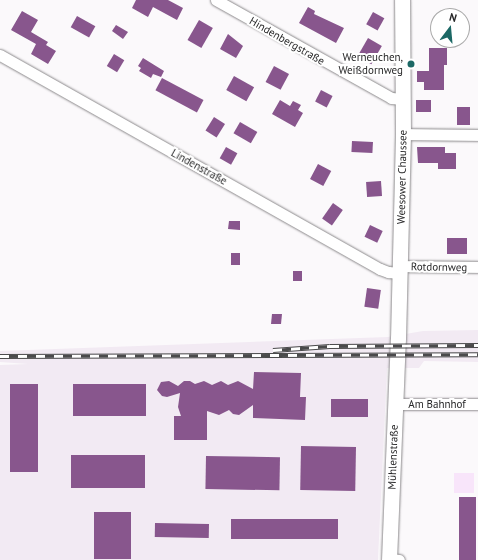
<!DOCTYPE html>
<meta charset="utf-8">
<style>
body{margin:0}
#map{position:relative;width:478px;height:560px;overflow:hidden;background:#fbf9fb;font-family:"PT Sans",sans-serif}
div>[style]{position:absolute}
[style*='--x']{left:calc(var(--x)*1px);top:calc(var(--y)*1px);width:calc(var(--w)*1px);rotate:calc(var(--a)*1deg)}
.built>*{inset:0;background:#f2eaf3}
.green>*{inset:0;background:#f8e5fa;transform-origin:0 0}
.building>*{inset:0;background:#88568d;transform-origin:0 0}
.roads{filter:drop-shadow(0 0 1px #8c8a8c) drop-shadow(0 0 1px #8c8a8c)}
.minor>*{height:11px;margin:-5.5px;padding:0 5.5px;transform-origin:5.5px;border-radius:5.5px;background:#fff}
.secondary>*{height:15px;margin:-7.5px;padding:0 7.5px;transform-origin:7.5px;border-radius:7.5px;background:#fff}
.rail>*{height:4.5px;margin-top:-2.25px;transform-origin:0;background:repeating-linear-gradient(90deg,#fff 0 9px,#4a4a4b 0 18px);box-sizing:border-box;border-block:1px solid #4a4a4b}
.dots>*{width:11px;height:11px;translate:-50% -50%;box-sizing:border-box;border:2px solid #fff;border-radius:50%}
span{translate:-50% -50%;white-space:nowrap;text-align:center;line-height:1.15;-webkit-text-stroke:4px #fff;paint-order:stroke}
.street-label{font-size:11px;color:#282829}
.poi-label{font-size:11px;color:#282829}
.right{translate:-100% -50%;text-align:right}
.north{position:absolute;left:430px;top:8px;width:40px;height:40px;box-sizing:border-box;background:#fff;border:1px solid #a9a9a9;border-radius:50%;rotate:16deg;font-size:11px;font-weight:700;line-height:16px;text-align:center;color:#282829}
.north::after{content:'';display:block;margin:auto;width:14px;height:18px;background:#1c6865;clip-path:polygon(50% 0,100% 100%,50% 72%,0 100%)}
</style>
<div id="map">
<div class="built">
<i style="clip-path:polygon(478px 330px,478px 362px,424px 361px,419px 368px,387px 368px,378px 560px,0 560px,0 365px,28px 364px,0 362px,0 351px,388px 337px,423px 331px)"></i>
</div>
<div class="green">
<i style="left:454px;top:473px;width:20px;height:20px"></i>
</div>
<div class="building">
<i style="clip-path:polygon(136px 0,168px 0,183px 8px,177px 20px,153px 7px,148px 17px,132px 8px)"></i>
<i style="clip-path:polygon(308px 7px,315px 11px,314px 14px,344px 28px,336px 43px,299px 23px)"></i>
<i style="clip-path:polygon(22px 11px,38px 20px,31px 32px,48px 42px,46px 45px,56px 51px,48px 64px,31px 54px,36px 44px,11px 30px)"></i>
<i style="left:373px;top:12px;width:13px;height:14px;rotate:29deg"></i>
<i style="left:77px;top:16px;width:21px;height:13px;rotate:29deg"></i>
<i style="left:199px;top:20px;width:16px;height:23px;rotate:30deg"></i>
<i style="clip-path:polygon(116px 25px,128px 32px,123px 39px,112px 31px)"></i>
<i style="clip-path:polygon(228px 34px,243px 46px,236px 58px,220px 49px)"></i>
<i style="left:368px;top:38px;width:16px;height:21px;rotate:30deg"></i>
<i style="clip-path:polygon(429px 48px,447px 48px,447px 65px,444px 65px,444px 90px,424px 90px,424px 82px,417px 82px,417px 71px,429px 71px)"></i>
<i style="left:114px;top:54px;width:12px;height:14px;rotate:31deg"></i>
<i style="clip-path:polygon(143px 58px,164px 71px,161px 77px,153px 74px,151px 78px,139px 71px,141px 68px,138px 66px)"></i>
<i style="left:274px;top:66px;width:17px;height:18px;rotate:28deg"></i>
<i style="left:234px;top:76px;width:23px;height:16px;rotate:29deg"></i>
<i style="left:162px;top:78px;width:47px;height:14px;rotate:28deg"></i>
<i style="left:321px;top:90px;width:13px;height:13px;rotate:27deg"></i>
<i style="clip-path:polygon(280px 100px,290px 106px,293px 101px,301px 105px,298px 110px,303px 113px,295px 127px,272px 114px)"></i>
<i style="left:416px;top:100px;width:15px;height:12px"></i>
<i style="left:457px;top:107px;width:13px;height:18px"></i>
<i style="left:214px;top:117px;width:13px;height:16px;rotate:32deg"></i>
<i style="left:240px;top:122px;width:20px;height:13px;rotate:30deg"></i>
<i style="left:352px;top:141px;width:21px;height:11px;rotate:3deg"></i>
<i style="left:226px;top:147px;width:13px;height:13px;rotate:29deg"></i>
<i style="clip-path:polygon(417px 147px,445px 147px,445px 153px,456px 153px,456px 169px,438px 169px,438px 163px,418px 163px)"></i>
<i style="left:318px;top:164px;width:15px;height:17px;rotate:28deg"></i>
<i style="left:381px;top:181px;width:15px;height:15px;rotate:86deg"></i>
<i style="left:333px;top:203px;width:12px;height:19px;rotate:35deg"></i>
<i style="clip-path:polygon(229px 221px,240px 221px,240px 230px,228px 229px)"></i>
<i style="left:370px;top:225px;width:14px;height:13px;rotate:25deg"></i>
<i style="left:447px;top:238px;width:20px;height:16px"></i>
<i style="left:231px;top:253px;width:9px;height:12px"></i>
<i style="left:293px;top:271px;width:9px;height:10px"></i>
<i style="left:367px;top:288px;width:14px;height:19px;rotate:8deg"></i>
<i style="clip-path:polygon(272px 314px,282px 314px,281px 324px,271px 324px)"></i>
<i style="clip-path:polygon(254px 372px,301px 373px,300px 397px,306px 397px,305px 420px,253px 418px,253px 405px,239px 415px,233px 414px,229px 410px,219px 415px,207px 411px,207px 440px,174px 440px,174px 416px,181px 416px,178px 407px,180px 393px,167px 397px,162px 396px,157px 390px,161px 382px,169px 381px,178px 386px,184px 381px,190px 381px,195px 384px,204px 381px,212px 385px,221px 381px,228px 385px,238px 381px,253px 389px)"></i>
<i style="left:10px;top:384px;width:28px;height:88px"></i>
<i style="left:73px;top:384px;width:73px;height:32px"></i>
<i style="left:331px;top:399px;width:37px;height:18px"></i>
<i style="left:301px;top:446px;width:55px;height:44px;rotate:1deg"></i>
<i style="left:71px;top:455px;width:74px;height:33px"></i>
<i style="left:206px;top:456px;width:74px;height:33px;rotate:1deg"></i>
<i style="left:459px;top:497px;width:17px;height:63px"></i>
<i style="left:94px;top:512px;width:37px;height:47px"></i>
<i style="left:231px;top:519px;width:107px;height:20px"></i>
<i style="left:155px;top:523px;width:54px;height:14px;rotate:1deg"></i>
</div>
<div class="roads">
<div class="minor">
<i style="--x:216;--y:0;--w:201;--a:29.2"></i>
<i style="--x:391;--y:98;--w:12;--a:5"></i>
<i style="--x:0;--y:55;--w:436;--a:29.4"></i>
<i style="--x:380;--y:269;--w:9;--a:21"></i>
<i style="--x:388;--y:272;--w:12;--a:5"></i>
<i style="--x:403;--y:134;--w:75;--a:0.8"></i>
<i style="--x:400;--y:266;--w:78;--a:0.7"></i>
<i style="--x:395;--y:404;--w:83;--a:0"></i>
<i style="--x:389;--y:559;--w:10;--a:6"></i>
</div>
<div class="secondary">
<i style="--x:389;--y:560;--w:221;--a:-87.7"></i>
<i style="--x:398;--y:339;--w:205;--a:-88.6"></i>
<i style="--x:403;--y:134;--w:134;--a:-90.4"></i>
</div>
</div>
<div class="rail">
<i style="--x:273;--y:350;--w:57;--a:-4"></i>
<i style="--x:330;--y:346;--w:148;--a:-0.4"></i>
<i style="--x:0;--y:356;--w:478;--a:-0.2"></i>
</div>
<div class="dots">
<i style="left:411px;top:64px;background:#1c6865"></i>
</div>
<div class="street-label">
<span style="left:287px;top:41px;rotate:30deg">Hindenbergstraße</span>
<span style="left:199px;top:167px;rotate:29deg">Lindenstraße</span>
<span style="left:402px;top:177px;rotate:-89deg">Weesower Chaussee</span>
<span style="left:439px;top:267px;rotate:1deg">Rotdornweg</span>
<span style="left:437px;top:404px">Am Bahnhof</span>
<span style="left:393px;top:457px;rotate:-88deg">Mühlenstraße</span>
</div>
<div class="poi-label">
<span class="right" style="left:403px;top:64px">Werneuchen,<br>Weißdornweg</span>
</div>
<div class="north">N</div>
</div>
